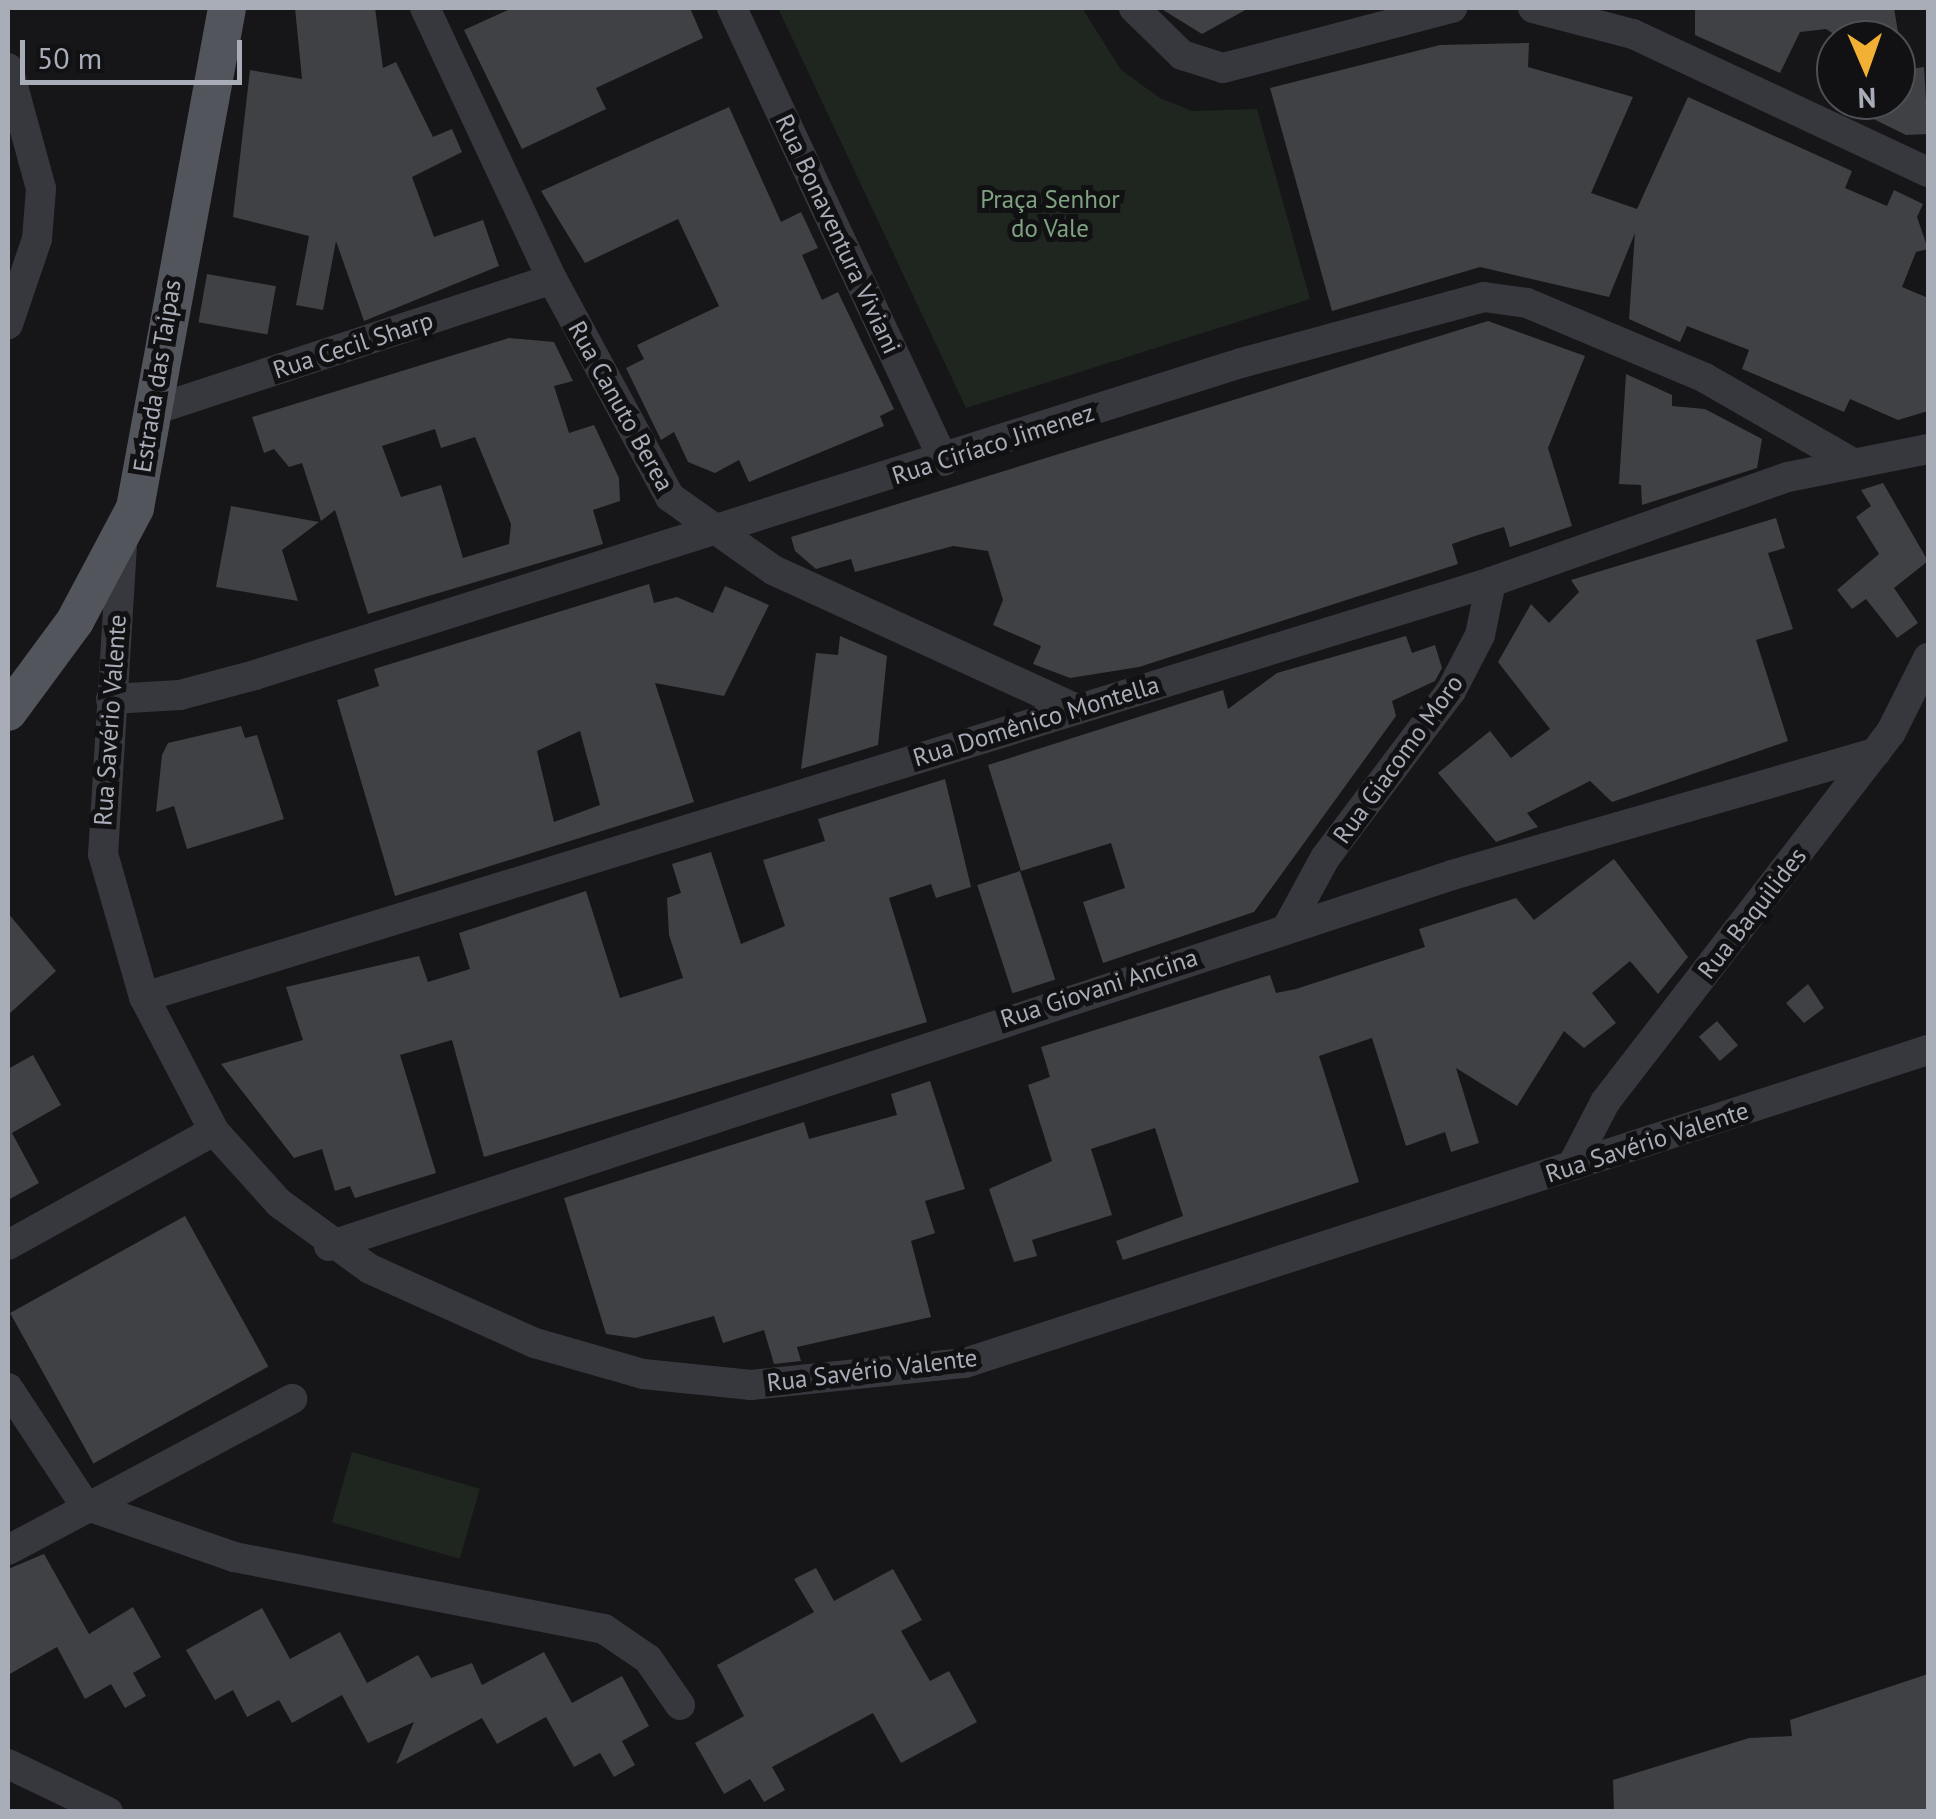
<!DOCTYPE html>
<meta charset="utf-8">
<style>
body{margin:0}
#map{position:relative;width:1936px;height:1819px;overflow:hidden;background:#161618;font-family:"PT Sans",sans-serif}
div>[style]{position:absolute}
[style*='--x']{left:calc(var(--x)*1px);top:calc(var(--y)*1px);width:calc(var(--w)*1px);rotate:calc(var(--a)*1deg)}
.green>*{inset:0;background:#1e261f;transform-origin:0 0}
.building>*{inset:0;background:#404145;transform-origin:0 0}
.minor>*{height:30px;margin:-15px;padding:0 15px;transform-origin:15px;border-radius:15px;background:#37383d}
.major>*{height:38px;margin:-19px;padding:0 19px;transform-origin:19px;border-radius:19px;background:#53555c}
span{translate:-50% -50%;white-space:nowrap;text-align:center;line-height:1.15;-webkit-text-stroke:10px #111113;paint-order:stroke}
.park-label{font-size:25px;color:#7fa381}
.street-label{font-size:25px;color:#a8adb8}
.frame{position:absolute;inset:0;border:10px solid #a8adb8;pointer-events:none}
.north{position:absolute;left:1816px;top:20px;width:100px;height:100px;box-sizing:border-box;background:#111113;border:2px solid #4d4f55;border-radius:50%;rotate:178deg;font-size:28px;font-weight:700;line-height:40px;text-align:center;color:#a8adb8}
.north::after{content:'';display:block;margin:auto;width:35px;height:45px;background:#f2b134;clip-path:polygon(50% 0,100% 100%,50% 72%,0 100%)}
.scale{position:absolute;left:20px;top:40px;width:222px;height:45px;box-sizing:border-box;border:5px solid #a8adb8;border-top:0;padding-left:12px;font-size:30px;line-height:35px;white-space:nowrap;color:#a8adb8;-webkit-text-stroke:8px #111113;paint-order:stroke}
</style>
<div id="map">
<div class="green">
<i style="clip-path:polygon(778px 8px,1082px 8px,1121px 70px,1160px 98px,1192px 111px,1257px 109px,1310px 299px,966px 408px)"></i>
<i style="left:352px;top:1452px;width:133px;height:73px;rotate:16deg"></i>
</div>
<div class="building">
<i style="clip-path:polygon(295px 8px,375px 8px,383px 68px,396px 62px,433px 137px,452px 129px,462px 152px,412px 177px,434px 237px,483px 220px,499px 266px,364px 321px,336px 241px,323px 310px,296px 305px,309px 236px,233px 217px,250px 70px,302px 79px)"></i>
<i style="clip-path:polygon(512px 8px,690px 8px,703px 38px,596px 88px,606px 109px,522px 149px,464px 30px)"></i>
<i style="clip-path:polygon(1160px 8px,1249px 8px,1202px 34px)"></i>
<i style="clip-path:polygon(1695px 8px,1894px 8px,1898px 32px,1843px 40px,1826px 29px,1800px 32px,1780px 73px,1695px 35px)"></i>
<i style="clip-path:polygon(1529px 43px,1528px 67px,1633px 97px,1591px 193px,1637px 209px,1688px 97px,1852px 171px,1845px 188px,1887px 206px,1894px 190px,1923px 204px,1917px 217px,1928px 249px,1916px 252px,1902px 287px,1928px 298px,1928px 411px,1898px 420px,1850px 399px,1844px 412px,1742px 369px,1749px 350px,1687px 326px,1680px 342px,1629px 319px,1635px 233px,1609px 297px,1480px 267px,1332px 311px,1270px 88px,1440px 45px)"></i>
<i style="clip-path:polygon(1924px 67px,1928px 134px,1906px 135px,1835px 100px,1896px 100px,1896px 71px)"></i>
<i style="clip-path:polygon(729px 107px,781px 222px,801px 212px,818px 248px,802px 255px,822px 300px,838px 292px,894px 409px,880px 416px,884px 426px,749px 482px,739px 460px,715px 473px,688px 462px,674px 432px,661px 440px,626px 368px,644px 359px,637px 345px,719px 306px,678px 219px,585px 263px,541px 191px)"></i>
<i style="left:207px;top:274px;width:70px;height:49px;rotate:10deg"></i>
<i style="clip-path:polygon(1488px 321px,1585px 356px,1548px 448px,1572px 526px,1510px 547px,1504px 527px,1475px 536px,1452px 544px,1458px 564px,1139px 667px,1070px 678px,1033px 664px,1041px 646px,993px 625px,1003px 600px,988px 551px,953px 546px,855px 572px,851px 559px,816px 569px,795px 551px,791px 537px)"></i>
<i style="clip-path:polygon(evenodd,509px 338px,554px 342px,573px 381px,554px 386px,569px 433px,594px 425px,619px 478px,620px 501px,593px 510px,603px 544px,368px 614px,335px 510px,321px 521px,302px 463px,289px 467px,274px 449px,264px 453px,252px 417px,509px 338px,435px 429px,441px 448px,475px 437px,511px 524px,509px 544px,463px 558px,441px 485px,401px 497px,382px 446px,435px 429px)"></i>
<i style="clip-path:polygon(1626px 374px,1672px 395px,1672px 406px,1705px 409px,1762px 439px,1757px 468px,1642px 505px,1641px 485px,1619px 484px)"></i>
<i style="clip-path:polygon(1883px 483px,1928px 561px,1894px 588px,1918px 623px,1897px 638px,1866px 599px,1852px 609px,1837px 590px,1879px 554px,1856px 517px,1871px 506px,1861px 490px)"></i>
<i style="clip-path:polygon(231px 506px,319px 522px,282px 550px,298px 601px,216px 587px)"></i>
<i style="clip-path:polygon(1776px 518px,1785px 548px,1768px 553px,1793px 629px,1756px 640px,1788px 741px,1612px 802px,1590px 781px,1527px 813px,1538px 827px,1496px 842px,1438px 773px,1490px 731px,1511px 758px,1550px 729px,1498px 662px,1531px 604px,1549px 623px,1579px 592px,1571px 580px)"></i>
<i style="clip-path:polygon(evenodd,649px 584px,654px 603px,677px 597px,713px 613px,725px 586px,769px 605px,724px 696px,655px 683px,694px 802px,395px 896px,337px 700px,379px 686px,374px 669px,649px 584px,580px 731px,600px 805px,554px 822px,537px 751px,580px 731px)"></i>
<i style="clip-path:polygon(840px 636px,887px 656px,878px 745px,801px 769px,816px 653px,838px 655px)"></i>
<i style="clip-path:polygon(1406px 636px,1412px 653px,1435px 645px,1442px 668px,1435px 681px,1392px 701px,1396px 716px,1254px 912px,1103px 963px,1083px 902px,1125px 888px,1111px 843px,1021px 871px,988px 765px,1223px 690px,1228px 709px,1277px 673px)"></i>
<i style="clip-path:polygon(241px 726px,245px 738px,257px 735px,284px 819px,187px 849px,174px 806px,156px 812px,162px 755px,168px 743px)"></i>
<i style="clip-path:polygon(945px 779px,971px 887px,936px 898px,931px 884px,889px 898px,927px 1022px,484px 1157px,452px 1040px,400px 1055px,436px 1173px,355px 1198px,350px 1186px,335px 1191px,322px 1149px,294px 1158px,221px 1064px,303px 1040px,286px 987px,419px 956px,428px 982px,470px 969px,459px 933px,586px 891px,620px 998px,683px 978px,669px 935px,667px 898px,681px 893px,672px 864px,711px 852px,741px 944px,785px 926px,763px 860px,825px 841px,818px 819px)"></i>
<i style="clip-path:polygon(1614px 859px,1688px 957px,1658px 994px,1630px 961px,1592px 993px,1616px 1023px,1584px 1048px,1564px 1031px,1517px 1106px,1456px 1068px,1479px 1143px,1451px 1152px,1445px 1132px,1406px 1146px,1372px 1038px,1319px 1056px,1359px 1182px,1123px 1260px,1116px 1241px,1183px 1216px,1155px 1128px,1091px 1149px,1112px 1215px,1032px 1240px,1037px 1256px,1014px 1262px,989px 1189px,1052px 1161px,1028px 1085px,1050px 1077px,1041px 1047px,1270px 975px,1276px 993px,1296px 989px,1425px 947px,1419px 929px,1516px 898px,1534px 920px)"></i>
<i style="left:1020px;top:871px;width:114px;height:45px;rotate:72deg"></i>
<i style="clip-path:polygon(8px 913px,56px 971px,8px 1015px)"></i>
<i style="clip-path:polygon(1808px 984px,1824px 1008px,1804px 1023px,1786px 1003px)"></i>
<i style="left:1717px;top:1021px;width:32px;height:24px;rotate:49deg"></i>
<i style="clip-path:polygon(33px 1055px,61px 1105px,12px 1133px,39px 1183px,8px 1200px,8px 1069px)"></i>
<i style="clip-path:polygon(930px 1081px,965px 1189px,925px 1201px,935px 1233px,911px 1241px,931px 1317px,797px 1347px,801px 1361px,774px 1364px,764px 1330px,723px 1343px,714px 1316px,635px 1338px,606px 1334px,564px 1198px,804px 1122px,809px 1139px,897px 1115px,891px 1094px)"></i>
<i style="left:185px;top:1216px;width:172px;height:200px;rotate:61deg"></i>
<i style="clip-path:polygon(44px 1554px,89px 1634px,133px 1607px,161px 1657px,133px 1673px,146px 1696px,125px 1708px,111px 1684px,85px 1699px,57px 1647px,8px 1675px,8px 1569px)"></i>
<i style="clip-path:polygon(816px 1568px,834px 1601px,893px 1569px,922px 1620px,901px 1631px,930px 1681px,949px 1671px,977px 1722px,901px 1763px,873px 1713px,772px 1767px,785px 1790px,764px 1802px,750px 1779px,724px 1794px,695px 1743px,744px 1716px,717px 1665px,814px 1612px,794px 1579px)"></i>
<i style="clip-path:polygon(262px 1608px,290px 1659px,340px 1632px,367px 1683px,418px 1655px,431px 1678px,472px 1663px,482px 1685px,544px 1652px,572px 1703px,622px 1676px,649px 1726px,622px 1741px,635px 1765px,614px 1777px,600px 1753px,574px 1767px,546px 1717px,497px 1744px,482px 1718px,396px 1764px,414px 1722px,368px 1743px,342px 1695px,292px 1723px,279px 1700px,247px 1717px,233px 1690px,215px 1700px,186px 1650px)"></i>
<i style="clip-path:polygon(1928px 1674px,1928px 1812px,1614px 1812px,1613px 1780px,1749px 1738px,1792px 1736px,1790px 1720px)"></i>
</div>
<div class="minor">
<i style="--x:425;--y:8;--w:299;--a:64.9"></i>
<i style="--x:552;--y:279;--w:248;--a:61.6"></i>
<i style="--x:670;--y:497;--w:126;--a:35.3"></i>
<i style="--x:773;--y:570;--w:333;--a:24.6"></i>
<i style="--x:732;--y:8;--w:500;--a:64.92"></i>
<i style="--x:1134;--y:8;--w:67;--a:44.4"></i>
<i style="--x:1182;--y:55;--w:43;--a:17.6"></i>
<i style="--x:1223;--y:68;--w:237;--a:-14.7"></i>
<i style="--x:1533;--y:8;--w:103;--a:14.6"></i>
<i style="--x:1633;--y:34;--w:326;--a:25.1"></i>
<i style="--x:8;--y:68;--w:125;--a:74.7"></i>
<i style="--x:41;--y:189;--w:50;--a:94.6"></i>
<i style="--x:37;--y:239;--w:90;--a:108.8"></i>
<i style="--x:154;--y:410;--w:419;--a:-18.2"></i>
<i style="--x:122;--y:545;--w:310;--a:93.5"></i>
<i style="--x:103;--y:854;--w:149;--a:74"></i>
<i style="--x:144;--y:997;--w:151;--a:62.4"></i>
<i style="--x:214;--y:1131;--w:97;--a:47.9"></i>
<i style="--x:279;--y:1203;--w:112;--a:36"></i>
<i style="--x:370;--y:1269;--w:181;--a:24.2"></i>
<i style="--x:535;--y:1343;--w:112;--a:16"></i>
<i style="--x:643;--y:1374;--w:109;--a:5.8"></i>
<i style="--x:751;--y:1385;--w:215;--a:-5.9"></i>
<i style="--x:965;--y:1363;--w:1013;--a:-18.01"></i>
<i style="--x:111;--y:699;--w:69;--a:-3.3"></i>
<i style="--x:180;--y:695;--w:78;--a:-14.9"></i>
<i style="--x:255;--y:675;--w:1034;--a:-17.56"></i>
<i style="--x:1241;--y:363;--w:252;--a:-15.2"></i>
<i style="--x:1484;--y:297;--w:43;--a:7.9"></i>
<i style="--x:1527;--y:303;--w:193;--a:22.8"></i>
<i style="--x:1705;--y:378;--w:171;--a:29.9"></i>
<i style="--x:1287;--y:928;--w:80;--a:-61.5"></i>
<i style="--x:1325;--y:858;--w:209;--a:-53"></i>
<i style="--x:1451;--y:691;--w:63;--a:-62.6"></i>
<i style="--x:1480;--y:635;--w:54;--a:-78.3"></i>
<i style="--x:144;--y:997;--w:1409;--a:-17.12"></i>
<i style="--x:1491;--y:582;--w:315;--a:-19.5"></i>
<i style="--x:1788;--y:477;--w:143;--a:-11.3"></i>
<i style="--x:1572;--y:1166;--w:72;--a:-62.7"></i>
<i style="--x:1605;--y:1102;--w:468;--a:-52.3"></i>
<i style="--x:1891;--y:732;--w:83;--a:-63.4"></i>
<i style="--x:8;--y:1245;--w:235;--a:-29"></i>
<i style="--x:329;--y:1246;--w:1183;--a:-18.28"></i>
<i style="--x:1452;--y:875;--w:441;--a:-16.1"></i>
<i style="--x:8;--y:1388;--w:140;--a:56.7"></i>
<i style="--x:85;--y:1505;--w:158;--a:19.2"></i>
<i style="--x:234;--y:1557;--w:377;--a:11"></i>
<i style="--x:604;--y:1629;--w:53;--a:34.3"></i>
<i style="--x:648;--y:1659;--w:56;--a:55.2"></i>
<i style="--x:8;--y:1550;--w:322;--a:-28"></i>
<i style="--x:8;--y:1764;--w:111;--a:25.6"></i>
</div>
<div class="major">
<i style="--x:8;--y:712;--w:113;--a:-53.6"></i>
<i style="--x:75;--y:621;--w:128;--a:-62"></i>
<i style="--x:135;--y:508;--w:508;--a:-79.57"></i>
</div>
<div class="park-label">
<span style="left:1050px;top:214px">Praça Senhor<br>do Vale</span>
</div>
<div class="street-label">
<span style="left:838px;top:234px;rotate:65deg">Rua Bonaventura Viviani</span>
<span style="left:353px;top:345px;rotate:-18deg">Rua Cecil Sharp</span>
<span style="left:157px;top:376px;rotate:-81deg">Estrada das Taipas</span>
<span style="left:621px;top:406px;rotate:61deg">Rua Canuto Berea</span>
<span style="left:993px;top:444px;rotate:-18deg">Rua Ciríaco Jimenez</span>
<span style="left:110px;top:720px;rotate:-86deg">Rua Savério Valente</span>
<span style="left:1036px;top:721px;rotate:-17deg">Rua Domênico Montella</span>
<span style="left:1398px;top:759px;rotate:-54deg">Rua Giacomo Moro</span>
<span style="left:1752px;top:913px;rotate:-52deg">Rua Baquilides</span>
<span style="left:1099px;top:988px;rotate:-18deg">Rua Giovani Ancina</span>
<span style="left:1647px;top:1142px;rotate:-18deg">Rua Savério Valente</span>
<span style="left:872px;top:1370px;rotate:-7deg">Rua Savério Valente</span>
</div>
<div class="frame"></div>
<div class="north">N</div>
<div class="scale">50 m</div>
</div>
